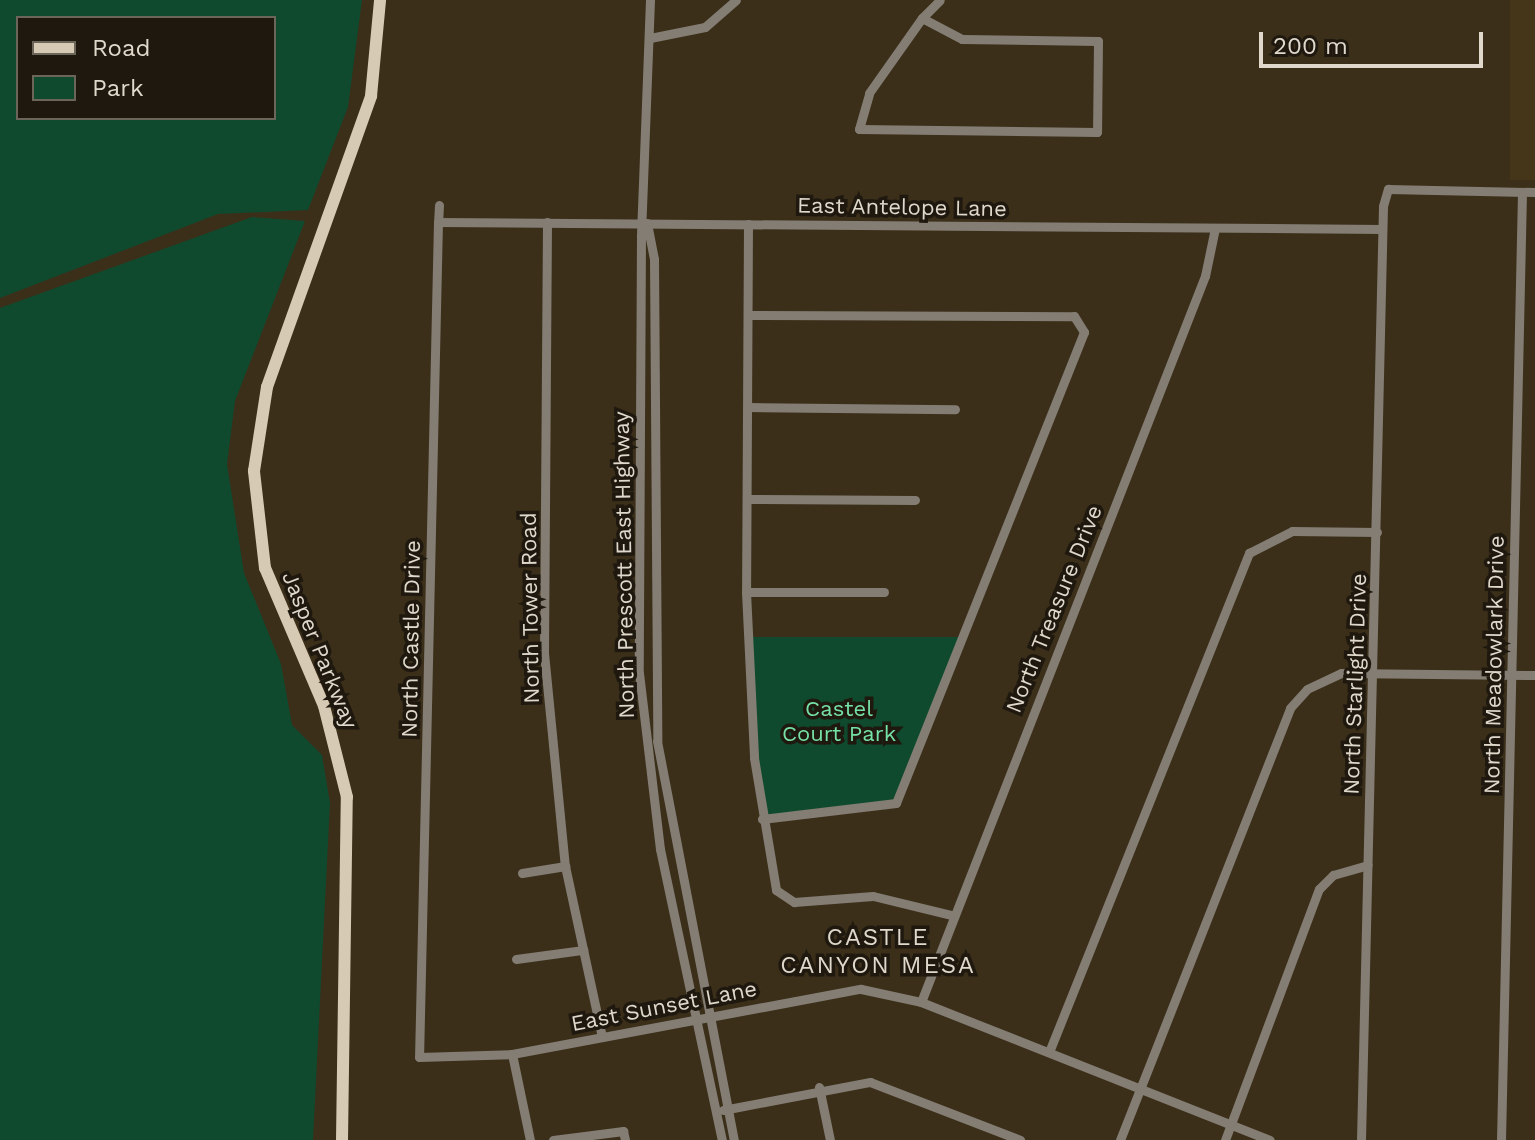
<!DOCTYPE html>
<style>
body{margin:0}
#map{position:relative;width:1535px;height:1140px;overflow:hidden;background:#3b2f1a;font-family:"Work Sans",sans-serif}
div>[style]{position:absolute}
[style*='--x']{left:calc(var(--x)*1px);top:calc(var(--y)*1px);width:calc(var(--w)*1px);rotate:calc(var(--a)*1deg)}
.built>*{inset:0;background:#453619;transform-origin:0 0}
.green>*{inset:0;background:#104a2e}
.minor>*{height:9px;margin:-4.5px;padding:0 4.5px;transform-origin:4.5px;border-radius:4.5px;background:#847d73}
.major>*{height:12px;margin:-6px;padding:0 6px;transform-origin:6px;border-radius:6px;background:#d7cab4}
span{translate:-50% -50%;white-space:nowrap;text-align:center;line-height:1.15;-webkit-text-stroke:7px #1e180f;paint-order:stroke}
.street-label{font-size:22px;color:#dfd8cb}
.park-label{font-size:22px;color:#76e1a6}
.neighbourhood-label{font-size:24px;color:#dfd8cb;letter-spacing:2px}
.legend{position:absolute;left:16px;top:16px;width:260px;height:104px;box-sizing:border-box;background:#1e180f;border:2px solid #6b655a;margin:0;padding:10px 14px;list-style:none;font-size:24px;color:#dfd8cb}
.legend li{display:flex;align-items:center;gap:16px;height:40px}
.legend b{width:40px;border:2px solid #6b655a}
.scale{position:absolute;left:1259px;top:32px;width:224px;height:36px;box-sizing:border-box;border:4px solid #dfd8cb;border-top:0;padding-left:10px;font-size:24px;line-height:28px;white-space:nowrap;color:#dfd8cb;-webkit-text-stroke:6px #1e180f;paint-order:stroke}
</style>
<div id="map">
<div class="built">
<i style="left:1510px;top:0;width:25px;height:180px"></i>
</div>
<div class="green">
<i style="clip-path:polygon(evenodd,0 0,362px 0,348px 107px,308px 210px,218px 214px,0 298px,0 0,18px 18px,274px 18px,274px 118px,18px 118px,18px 18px)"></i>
<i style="clip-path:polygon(252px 217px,305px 221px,235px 401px,227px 464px,244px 573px,281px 664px,292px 725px,322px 755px,330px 803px,313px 1140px,0 1140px,0 308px)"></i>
<i style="clip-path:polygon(749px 637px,962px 637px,896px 803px,762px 819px)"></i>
</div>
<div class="minor">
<i style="--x:650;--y:0;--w:237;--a:92.2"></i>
<i style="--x:641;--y:237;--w:436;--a:90.3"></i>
<i style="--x:639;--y:673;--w:177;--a:83.2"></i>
<i style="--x:660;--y:849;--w:298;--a:78"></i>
<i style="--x:922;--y:18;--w:45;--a:27.7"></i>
<i style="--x:962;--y:39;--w:136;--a:0.8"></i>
<i style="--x:1098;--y:41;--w:91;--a:90.6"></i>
<i style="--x:1097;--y:132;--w:238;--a:-179.3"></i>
<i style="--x:859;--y:129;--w:37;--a:-74"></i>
<i style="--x:869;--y:93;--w:92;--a:-54.8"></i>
<i style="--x:922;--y:18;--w:25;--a:-45"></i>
<i style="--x:650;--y:38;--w:56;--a:-11.3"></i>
<i style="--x:705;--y:27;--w:41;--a:-41.1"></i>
<i style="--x:439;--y:205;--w:17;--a:93"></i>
<i style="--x:438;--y:222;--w:944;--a:0.42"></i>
<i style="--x:438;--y:222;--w:835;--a:91.3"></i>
<i style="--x:419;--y:1057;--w:93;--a:-1.8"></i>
<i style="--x:512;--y:1054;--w:355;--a:-10.6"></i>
<i style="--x:861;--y:989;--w:61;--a:12.2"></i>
<i style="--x:921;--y:1002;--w:375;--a:21.6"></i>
<i style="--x:547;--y:222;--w:431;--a:90.4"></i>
<i style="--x:544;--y:653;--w:214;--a:84.4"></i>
<i style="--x:565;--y:866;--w:175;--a:77.8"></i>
<i style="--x:647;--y:223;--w:37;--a:79"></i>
<i style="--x:654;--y:259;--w:482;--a:89.6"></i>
<i style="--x:657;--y:741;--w:406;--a:79.1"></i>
<i style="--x:748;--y:224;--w:368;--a:90.3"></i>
<i style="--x:746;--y:592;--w:166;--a:87.2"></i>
<i style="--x:754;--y:758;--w:134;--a:80.5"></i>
<i style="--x:776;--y:890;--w:22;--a:34"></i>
<i style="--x:794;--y:902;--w:79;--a:-4.3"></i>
<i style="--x:873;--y:896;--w:80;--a:13.7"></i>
<i style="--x:750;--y:315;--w:324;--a:0.2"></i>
<i style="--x:1074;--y:316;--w:19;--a:58"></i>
<i style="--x:1084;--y:332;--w:507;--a:111.76"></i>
<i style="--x:896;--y:803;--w:135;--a:173.2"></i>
<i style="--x:748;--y:407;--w:207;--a:0.6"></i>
<i style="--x:747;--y:499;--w:168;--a:0.3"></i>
<i style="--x:746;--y:592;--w:138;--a:0"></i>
<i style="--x:522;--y:873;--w:44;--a:-9.2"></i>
<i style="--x:516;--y:959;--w:68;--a:-7.7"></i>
<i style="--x:921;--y:1002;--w:780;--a:-68.64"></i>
<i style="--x:1205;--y:276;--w:49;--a:-78.2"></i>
<i style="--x:1049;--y:1052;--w:538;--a:-68.16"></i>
<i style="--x:1249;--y:553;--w:48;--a:-27.1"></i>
<i style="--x:1292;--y:531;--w:85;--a:0.7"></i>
<i style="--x:512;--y:1054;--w:88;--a:78.2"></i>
<i style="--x:819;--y:1087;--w:54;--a:78.3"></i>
<i style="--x:723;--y:1110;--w:150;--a:-10.8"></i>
<i style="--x:870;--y:1082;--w:161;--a:21.1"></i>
<i style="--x:553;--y:1140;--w:71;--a:-7.3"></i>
<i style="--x:623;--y:1131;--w:9;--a:77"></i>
<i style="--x:1120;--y:1140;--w:464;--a:-68.5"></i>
<i style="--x:1290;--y:708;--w:25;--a:-48"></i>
<i style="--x:1307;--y:689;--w:38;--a:-25"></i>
<i style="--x:1341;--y:673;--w:194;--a:0.6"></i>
<i style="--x:1225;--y:1140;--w:268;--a:-69.5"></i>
<i style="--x:1319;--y:889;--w:20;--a:-45"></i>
<i style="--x:1333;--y:875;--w:36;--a:-16"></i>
<i style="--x:1361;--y:1140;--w:934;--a:-88.65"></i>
<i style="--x:1383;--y:206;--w:18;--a:-74"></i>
<i style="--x:1388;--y:189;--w:147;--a:1.2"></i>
<i style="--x:1501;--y:1140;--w:948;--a:-88.73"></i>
</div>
<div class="major">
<i style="--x:342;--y:1140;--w:343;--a:-89.2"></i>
<i style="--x:347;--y:797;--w:94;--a:-104.2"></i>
<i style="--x:324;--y:706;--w:150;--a:-113.1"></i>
<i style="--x:265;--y:568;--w:98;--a:-96.5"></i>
<i style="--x:254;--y:471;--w:85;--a:-81.2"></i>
<i style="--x:267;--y:387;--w:309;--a:-70.3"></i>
<i style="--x:371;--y:96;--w:96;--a:-84.6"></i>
</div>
<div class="street-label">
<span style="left:902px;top:207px;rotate:1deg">East Antelope Lane</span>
<span style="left:624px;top:565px;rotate:-91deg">North Prescott East Highway</span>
<span style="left:530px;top:608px;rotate:-91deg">North Tower Road</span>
<span style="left:1054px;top:609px;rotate:-68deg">North Treasure Drive</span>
<span style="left:411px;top:639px;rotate:-89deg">North Castle Drive</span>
<span style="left:320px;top:650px;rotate:68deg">Jasper Parkway</span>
<span style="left:1494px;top:665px;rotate:-89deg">North Meadowlark Drive</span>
<span style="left:1355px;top:684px;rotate:-88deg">North Starlight Drive</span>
<span style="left:664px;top:1006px;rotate:-11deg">East Sunset Lane</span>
</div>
<div class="park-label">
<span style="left:839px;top:721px">Castel<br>Court Park</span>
</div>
<div class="neighbourhood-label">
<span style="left:878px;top:952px">CASTLE<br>CANYON MESA</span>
</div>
<ul class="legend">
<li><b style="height:10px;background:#d7cab4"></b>Road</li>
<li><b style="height:22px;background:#104a2e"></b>Park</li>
</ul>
<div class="scale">200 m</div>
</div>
